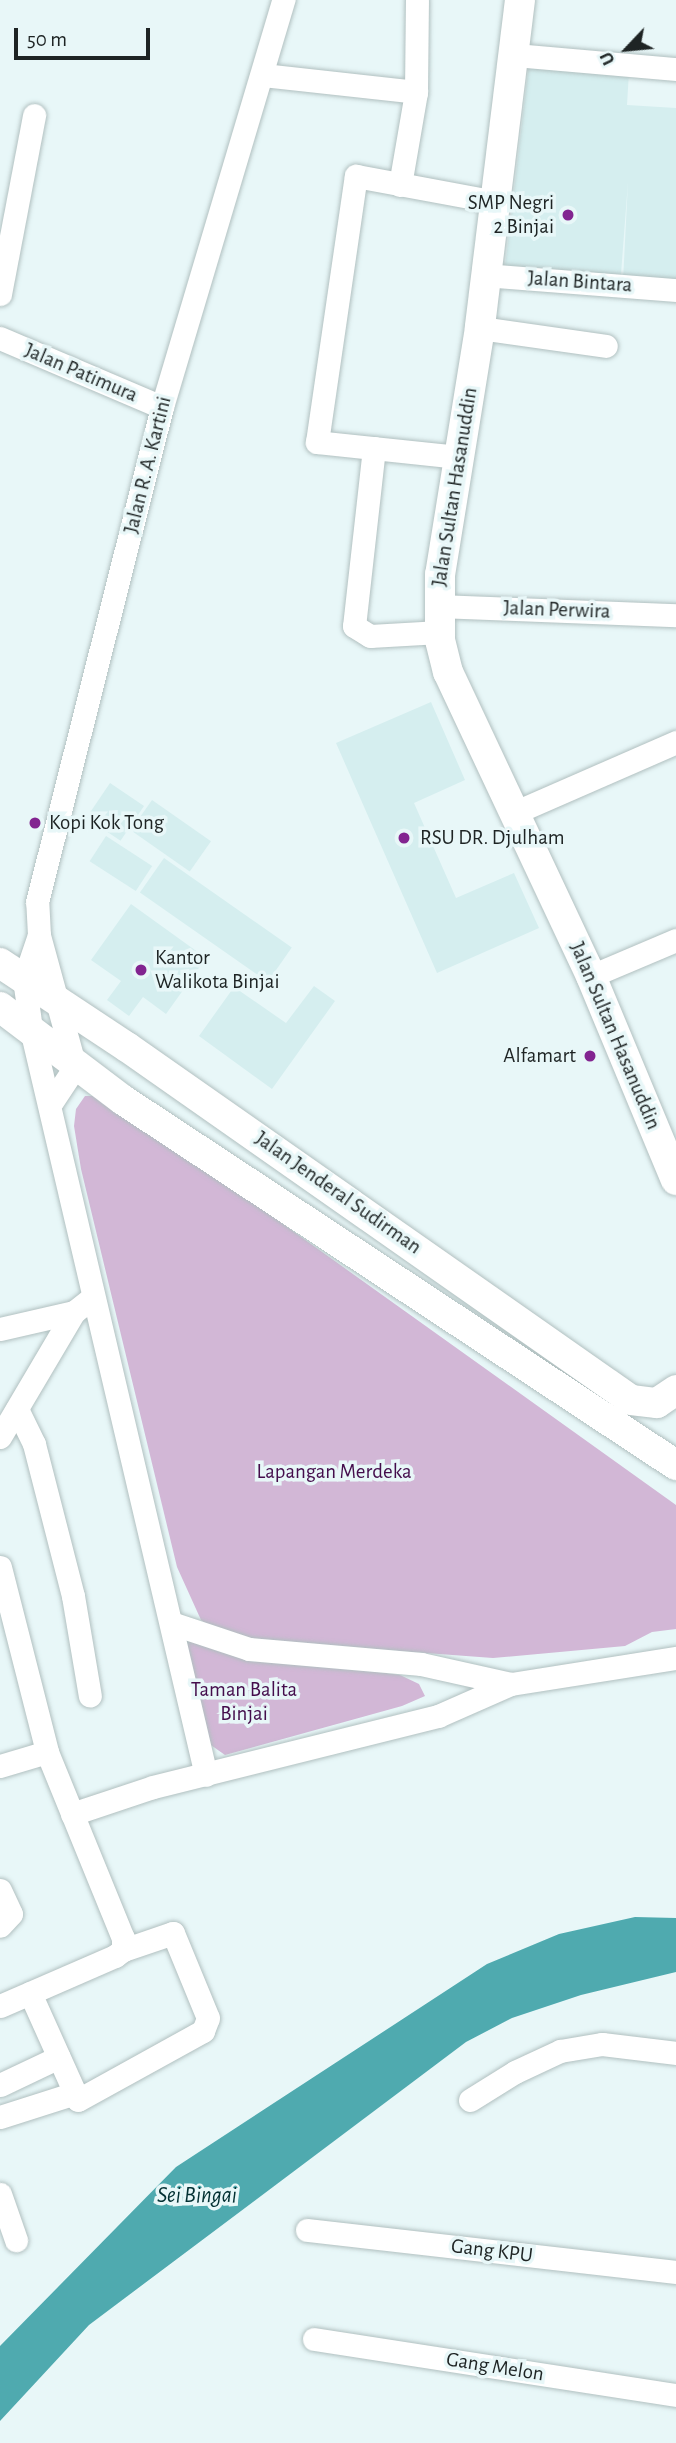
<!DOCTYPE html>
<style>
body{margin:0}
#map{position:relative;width:676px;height:2443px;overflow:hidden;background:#e8f7f8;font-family:"Alegreya Sans",sans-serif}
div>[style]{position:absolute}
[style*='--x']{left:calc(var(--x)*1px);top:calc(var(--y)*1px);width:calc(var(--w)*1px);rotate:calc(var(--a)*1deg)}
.built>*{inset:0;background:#d5eeef;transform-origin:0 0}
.green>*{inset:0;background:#d2b7d6}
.water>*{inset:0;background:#4faaaf}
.roads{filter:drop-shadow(0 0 2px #b1c0c0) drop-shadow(0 0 2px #b1c0c0)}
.minor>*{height:23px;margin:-11.5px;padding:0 11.5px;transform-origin:11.5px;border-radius:11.5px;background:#fff}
.major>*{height:30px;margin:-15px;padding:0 15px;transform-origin:15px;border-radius:15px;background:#fff}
.dots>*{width:19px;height:19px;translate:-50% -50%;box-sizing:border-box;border:4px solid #e8f7f8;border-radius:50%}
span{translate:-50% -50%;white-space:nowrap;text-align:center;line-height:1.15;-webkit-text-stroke:7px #e8f7f8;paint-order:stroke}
.poi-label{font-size:21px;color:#1e2424}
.right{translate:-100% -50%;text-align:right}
.left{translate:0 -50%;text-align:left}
.street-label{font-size:21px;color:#1e2424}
.park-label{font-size:21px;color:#440d4c}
.water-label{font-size:23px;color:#023032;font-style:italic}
.north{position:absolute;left:592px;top:14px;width:70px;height:70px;-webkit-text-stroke:5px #e8f7f8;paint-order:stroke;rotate:244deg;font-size:19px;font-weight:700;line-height:28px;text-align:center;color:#1e2424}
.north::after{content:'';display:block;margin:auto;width:24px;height:32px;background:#1e2424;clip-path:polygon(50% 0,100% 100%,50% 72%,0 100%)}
.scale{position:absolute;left:14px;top:28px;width:136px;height:32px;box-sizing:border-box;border:4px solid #1e2424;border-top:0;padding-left:9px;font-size:21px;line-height:24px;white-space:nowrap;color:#1e2424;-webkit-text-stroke:5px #e8f7f8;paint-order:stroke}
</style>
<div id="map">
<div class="built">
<i style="clip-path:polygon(529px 64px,629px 72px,627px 105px,676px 108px,676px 287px,623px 281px,628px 182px,620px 287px,505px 267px)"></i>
<i style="clip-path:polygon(431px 702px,465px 780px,414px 803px,456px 898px,514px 873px,539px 928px,437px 973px,336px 743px)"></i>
<i style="left:110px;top:783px;width:41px;height:42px;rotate:34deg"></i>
<i style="left:152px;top:800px;width:72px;height:37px;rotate:35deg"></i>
<i style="left:106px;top:836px;width:55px;height:30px;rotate:33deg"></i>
<i style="left:164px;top:858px;width:156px;height:42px;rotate:35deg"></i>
<i style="clip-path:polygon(131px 904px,206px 958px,166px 1014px,143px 997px,129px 1016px,107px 1000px,121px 981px,91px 960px)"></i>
<i style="clip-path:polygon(314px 986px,335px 1001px,272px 1089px,199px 1036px,234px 987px,286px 1023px)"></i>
</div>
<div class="green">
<i style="clip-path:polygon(85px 1096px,104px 1096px,676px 1505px,676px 1629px,652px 1632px,625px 1646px,493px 1658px,249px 1640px,213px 1629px,201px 1620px,177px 1567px,81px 1169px,74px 1126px,76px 1109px)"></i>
<i style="clip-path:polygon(187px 1631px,222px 1651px,400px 1675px,419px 1684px,425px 1696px,402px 1706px,225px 1755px,208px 1743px,183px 1643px)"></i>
</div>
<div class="water">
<i style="clip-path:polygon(635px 1917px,676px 1918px,676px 1972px,581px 1995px,512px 2018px,466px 2042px,89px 2325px,0 2421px,0 2346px,176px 2167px,487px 1964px,559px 1934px)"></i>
</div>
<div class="roads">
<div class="minor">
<i style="--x:515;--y:55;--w:162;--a:5"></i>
<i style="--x:263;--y:75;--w:154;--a:6.3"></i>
<i style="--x:400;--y:185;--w:94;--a:-80.2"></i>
<i style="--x:416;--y:92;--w:92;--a:-89.4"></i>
<i style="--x:484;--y:275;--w:193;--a:4.5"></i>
<i style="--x:0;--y:294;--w:182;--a:-79.2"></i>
<i style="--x:480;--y:328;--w:127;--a:8.1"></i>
<i style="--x:0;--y:338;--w:176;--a:23.1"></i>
<i style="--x:374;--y:448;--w:179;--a:96.4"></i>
<i style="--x:354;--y:626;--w:19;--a:32"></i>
<i style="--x:370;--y:636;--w:70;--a:-3.3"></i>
<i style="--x:459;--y:457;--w:143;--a:-174"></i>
<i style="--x:317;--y:442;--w:269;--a:-81.7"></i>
<i style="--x:356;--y:176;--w:142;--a:10.5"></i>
<i style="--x:438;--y:606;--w:238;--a:2.2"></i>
<i style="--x:516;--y:812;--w:175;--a:-23.6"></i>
<i style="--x:39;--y:935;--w:46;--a:108.8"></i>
<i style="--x:24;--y:979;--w:50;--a:82"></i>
<i style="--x:31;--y:1029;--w:766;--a:76.8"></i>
<i style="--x:591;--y:976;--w:92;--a:-23"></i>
<i style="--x:51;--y:1103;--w:43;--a:-56.3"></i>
<i style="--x:75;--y:1067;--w:137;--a:-105.3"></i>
<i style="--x:39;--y:935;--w:33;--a:-93"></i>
<i style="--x:37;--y:902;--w:511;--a:-75.83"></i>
<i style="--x:162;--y:407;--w:425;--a:-73.4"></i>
<i style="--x:0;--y:1329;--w:76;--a:-12.9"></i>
<i style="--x:17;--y:1409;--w:39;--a:64"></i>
<i style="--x:34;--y:1444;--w:157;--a:75.6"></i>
<i style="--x:73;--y:1596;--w:101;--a:80.4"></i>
<i style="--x:0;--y:1437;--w:145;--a:-59.4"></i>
<i style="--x:74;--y:1312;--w:23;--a:-38"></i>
<i style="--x:0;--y:1567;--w:191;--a:75.7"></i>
<i style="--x:47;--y:1752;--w:201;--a:67.8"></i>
<i style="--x:123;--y:1938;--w:12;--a:90"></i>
<i style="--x:123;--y:1950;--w:10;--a:143"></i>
<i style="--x:115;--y:1956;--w:125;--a:156.5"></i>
<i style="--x:171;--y:1623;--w:82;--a:18.4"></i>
<i style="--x:249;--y:1649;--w:173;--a:5"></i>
<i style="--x:421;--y:1664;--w:92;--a:12.5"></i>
<i style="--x:0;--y:1766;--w:49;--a:-16.6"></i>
<i style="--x:72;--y:1814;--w:85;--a:-18.4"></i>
<i style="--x:153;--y:1787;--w:294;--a:-14"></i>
<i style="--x:438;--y:1716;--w:80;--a:-23.7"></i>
<i style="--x:511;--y:1684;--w:167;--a:-9"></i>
<i style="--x:0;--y:1890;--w:26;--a:65"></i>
<i style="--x:11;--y:1914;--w:16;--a:133"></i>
<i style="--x:30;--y:1993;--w:117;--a:65.8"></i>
<i style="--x:78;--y:2100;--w:143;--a:-28.9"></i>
<i style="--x:203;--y:2031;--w:14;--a:-69"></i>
<i style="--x:208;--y:2018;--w:92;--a:-112.4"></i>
<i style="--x:173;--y:1933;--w:53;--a:161.2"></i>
<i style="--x:0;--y:2085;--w:65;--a:-25.4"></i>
<i style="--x:470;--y:2100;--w:53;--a:-31.9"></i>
<i style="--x:515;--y:2072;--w:50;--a:-25"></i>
<i style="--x:560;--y:2051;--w:43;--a:-9.5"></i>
<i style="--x:602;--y:2044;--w:75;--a:6.9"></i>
<i style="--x:0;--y:2117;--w:79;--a:-17.7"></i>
<i style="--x:0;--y:2194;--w:49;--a:70.8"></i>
<i style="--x:307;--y:2230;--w:371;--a:6.5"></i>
<i style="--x:314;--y:2339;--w:366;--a:8.8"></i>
</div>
<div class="major">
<i style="--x:520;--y:0;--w:330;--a:97"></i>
<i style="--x:480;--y:328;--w:249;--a:99.2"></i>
<i style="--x:440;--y:574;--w:66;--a:90"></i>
<i style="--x:440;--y:640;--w:33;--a:76"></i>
<i style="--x:448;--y:672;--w:336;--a:64.8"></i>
<i style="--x:591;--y:976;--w:221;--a:67.4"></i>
<i style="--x:0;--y:963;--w:152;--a:33.5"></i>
<i style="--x:127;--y:1047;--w:615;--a:35.01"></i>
<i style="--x:631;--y:1400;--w:26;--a:7"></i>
<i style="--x:657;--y:1403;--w:23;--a:-34"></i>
<i style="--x:0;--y:1007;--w:154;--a:37.1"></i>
<i style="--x:123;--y:1100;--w:663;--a:33.43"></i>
</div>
</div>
<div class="dots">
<i style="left:568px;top:215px;background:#822490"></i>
<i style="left:35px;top:823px;background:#822490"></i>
<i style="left:404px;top:838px;background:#822490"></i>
<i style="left:141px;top:970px;background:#822490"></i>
<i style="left:590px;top:1056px;background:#822490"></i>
</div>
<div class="poi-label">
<span class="right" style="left:554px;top:215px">SMP Negri<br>2 Binjai</span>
<span class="left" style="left:49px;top:823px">Kopi Kok Tong</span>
<span class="left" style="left:420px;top:838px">RSU DR. Djulham</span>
<span class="left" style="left:155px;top:970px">Kantor<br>Walikota Binjai</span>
<span class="right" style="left:576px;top:1056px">Alfamart</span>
</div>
<div class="street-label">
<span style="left:580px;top:282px;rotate:4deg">Jalan Bintara</span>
<span style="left:81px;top:373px;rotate:23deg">Jalan Patimura</span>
<span style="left:148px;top:465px;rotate:-76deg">Jalan R. A. Kartini</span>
<span style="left:455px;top:487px;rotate:-81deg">Jalan Sultan Hasanuddin</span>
<span style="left:557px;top:610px;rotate:2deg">Jalan Perwira</span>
<span style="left:615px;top:1036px;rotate:67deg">Jalan Sultan Hasanuddin</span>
<span style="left:338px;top:1193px;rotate:35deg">Jalan Jenderal Sudirman</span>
<span style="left:492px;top:2251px;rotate:7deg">Gang KPU</span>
<span style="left:495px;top:2367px;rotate:9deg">Gang Melon</span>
</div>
<div class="park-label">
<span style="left:334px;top:1472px">Lapangan Merdeka</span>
<span style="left:244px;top:1702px">Taman Balita<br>Binjai</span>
</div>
<div class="water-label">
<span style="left:197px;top:2196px">Sei Bingai</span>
</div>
<div class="north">U</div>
<div class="scale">50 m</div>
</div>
